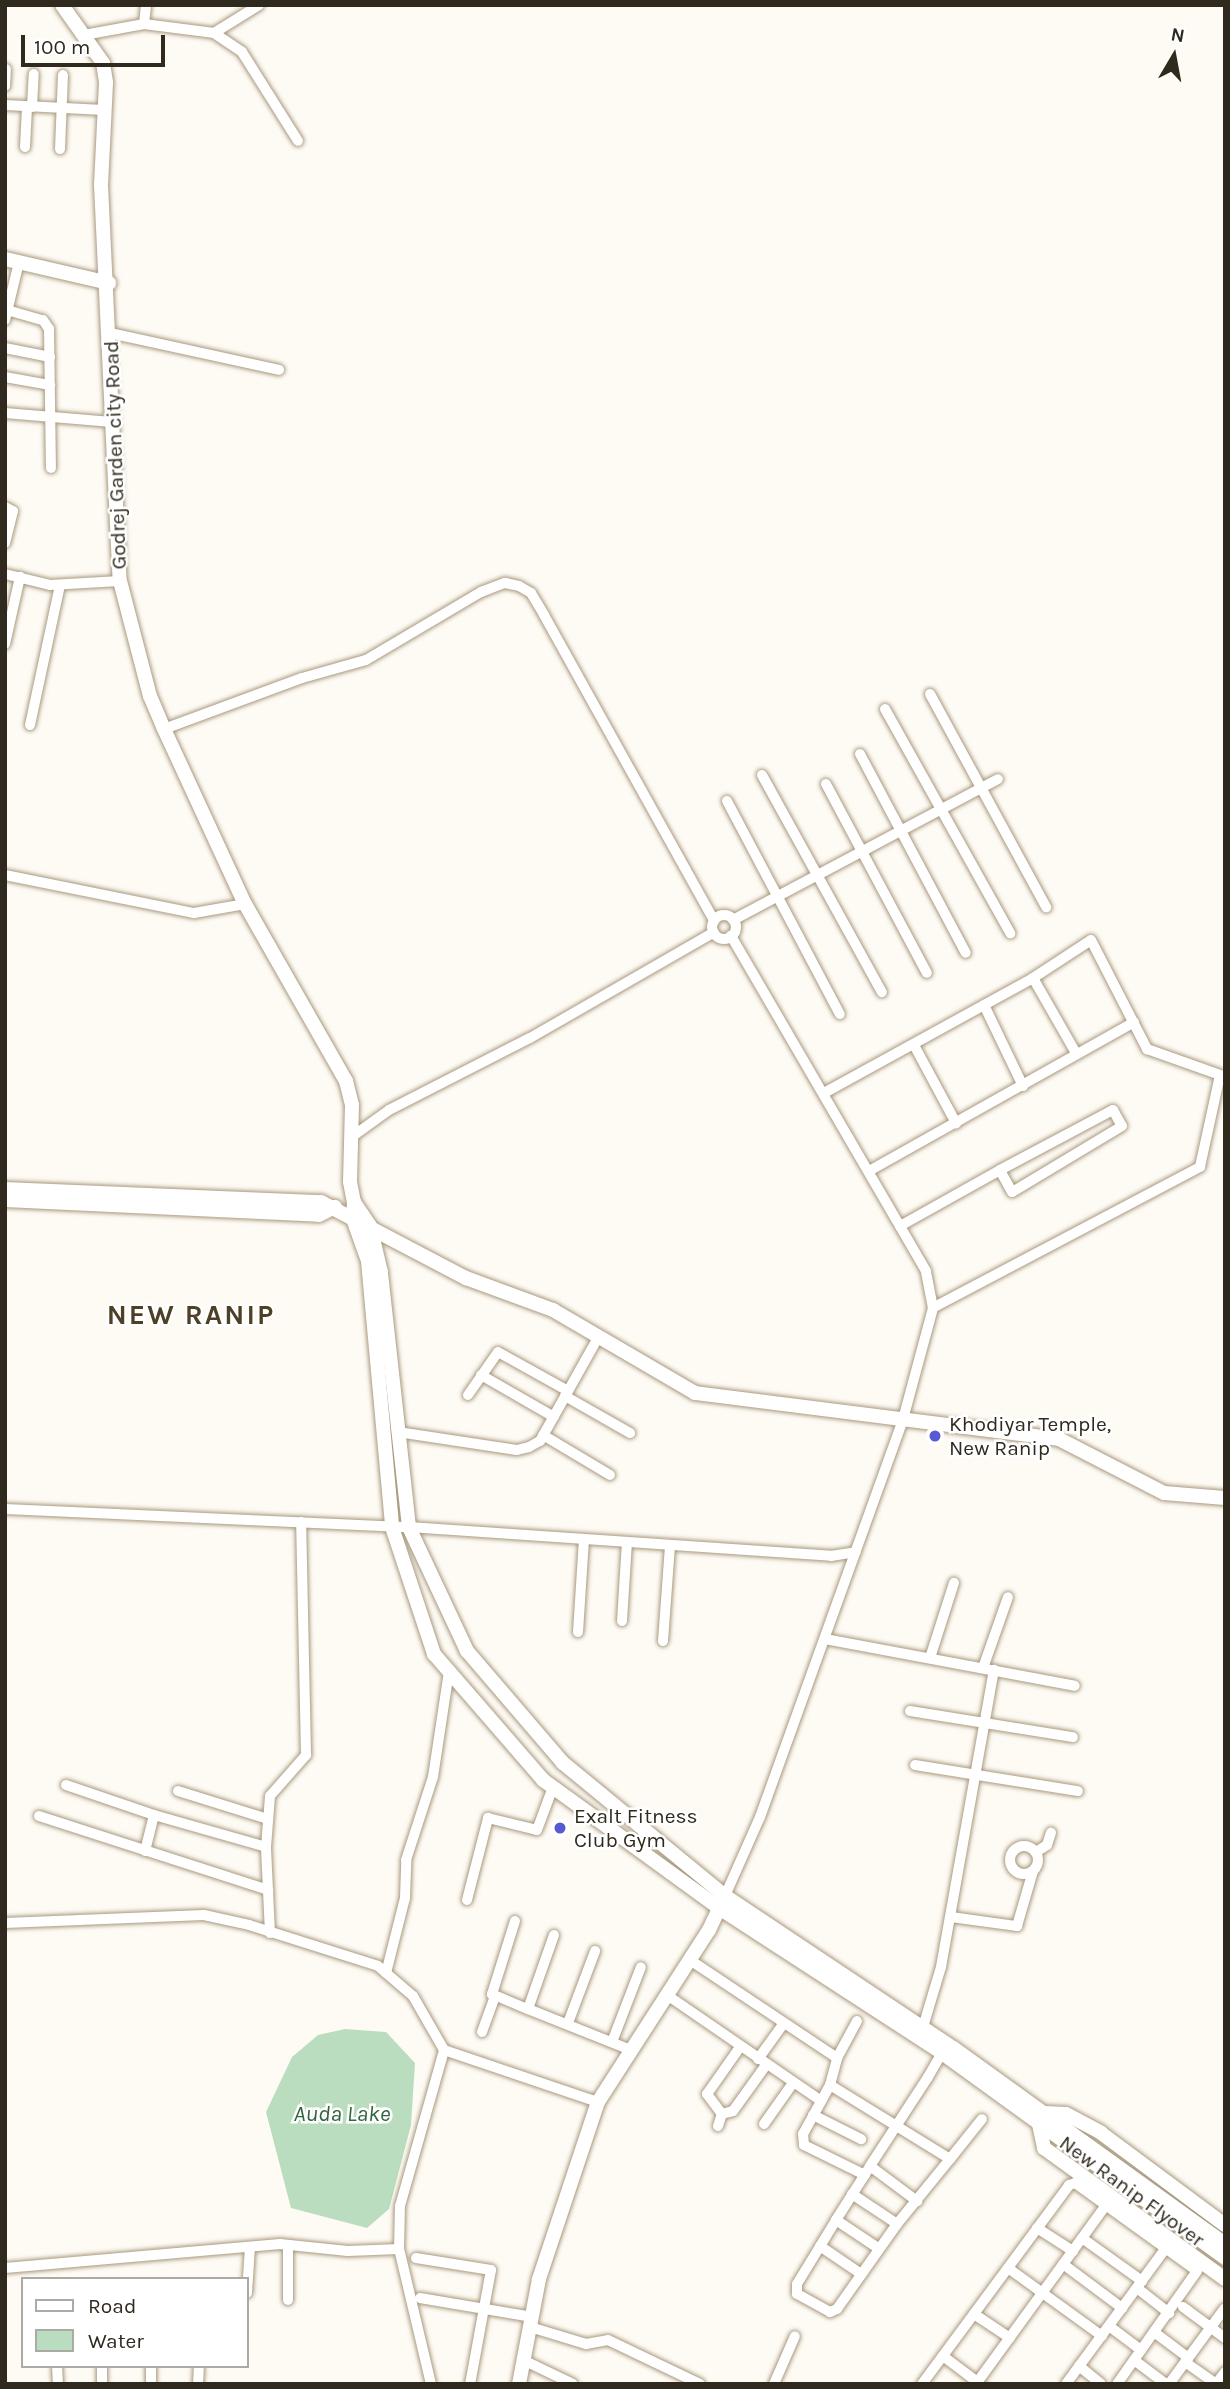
<!DOCTYPE html>
<style>
body{margin:0}
#map{position:relative;width:1230px;height:2389px;overflow:hidden;background:#fefbf5;font-family:Karla,sans-serif}
div>[style]{position:absolute}
[style*='--x']{left:calc(var(--x)*1px);top:calc(var(--y)*1px);width:calc(var(--w)*1px);rotate:calc(var(--a)*1deg)}
.water>*{inset:0;background:#baddbf}
.roads{filter:drop-shadow(0 0 2px #a9997d) drop-shadow(0 0 2px #a9997d)}
.street>*{height:10px;margin:-5px;padding:0 5px;transform-origin:5px;border-radius:5px;background:#fff}
.street>.ring{margin:-5px;padding:0;box-sizing:content-box;background:none;border:10px solid #fff;border-radius:50%}
.secondary>*{height:14px;margin:-7px;padding:0 7px;transform-origin:7px;border-radius:7px;background:#fff}
.dots>*{width:19px;height:19px;translate:-50% -50%;box-sizing:border-box;border:4px solid #fff;border-radius:50%}
span{translate:-50% -50%;white-space:nowrap;text-align:center;line-height:1.15;-webkit-text-stroke:5px #fff;paint-order:stroke}
.street-label{font-size:21px;color:#302a1e}
.poi-label{font-size:21px;color:#302a1e}
.left{translate:0 -50%;text-align:left}
.water-label{font-size:23px;color:#32653d;font-style:italic}
.district-label{font-size:28px;color:#4e4026;font-weight:700;letter-spacing:2px}
.frame{position:absolute;inset:0;border:7px solid #302a1e;pointer-events:none}
.legend{position:absolute;left:21px;top:2277px;width:228px;height:91px;box-sizing:border-box;background:#fff;border:2px solid #acaaa5;margin:0;padding:9px 12px;list-style:none;font-size:21px;color:#302a1e}
.legend li{display:flex;align-items:center;gap:14px;height:35px}
.legend b{width:35px;border:2px solid #acaaa5}
.north{position:absolute;left:1139px;top:21px;width:70px;height:70px;-webkit-text-stroke:5px #fff;paint-order:stroke;rotate:10deg;font-size:19px;font-weight:700;line-height:28px;text-align:center;color:#302a1e}
.north::after{content:'';display:block;margin:auto;width:24px;height:32px;background:#302a1e;clip-path:polygon(50% 0,100% 100%,50% 72%,0 100%)}
.scale{position:absolute;left:21px;top:35px;width:144px;height:32px;box-sizing:border-box;border:4px solid #302a1e;border-top:0;padding-left:9px;font-size:21px;line-height:24px;white-space:nowrap;color:#302a1e;-webkit-text-stroke:5px #fff;paint-order:stroke}
</style>
<div id="map">
<div class="water">
<i style="clip-path:polygon(345px 2029px,386px 2032px,415px 2063px,411px 2125px,389px 2209px,367px 2228px,291px 2208px,266px 2112px,292px 2057px,318px 2035px)"></i>
</div>
<div class="roads">
<div class="street">
<i style="--x:144;--y:24;--w:19;--a:-84"></i>
<i style="--x:214;--y:33;--w:53;--a:-31.9"></i>
<i style="--x:84;--y:35;--w:61;--a:-10.4"></i>
<i style="--x:144;--y:24;--w:71;--a:7.3"></i>
<i style="--x:214;--y:33;--w:34;--a:34"></i>
<i style="--x:242;--y:52;--w:105;--a:57.8"></i>
<i style="--x:5;--y:86;--w:17;--a:-87"></i>
<i style="--x:5;--y:105;--w:99;--a:2.9"></i>
<i style="--x:32;--y:107;--w:33;--a:-87"></i>
<i style="--x:25;--y:147;--w:40;--a:-87.1"></i>
<i style="--x:60;--y:149;--w:74;--a:-87.7"></i>
<i style="--x:7;--y:310;--w:37;--a:16"></i>
<i style="--x:43;--y:320;--w:11;--a:56"></i>
<i style="--x:49;--y:329;--w:139;--a:89.2"></i>
<i style="--x:5;--y:320;--w:60;--a:-76.4"></i>
<i style="--x:110;--y:333;--w:173;--a:12.3"></i>
<i style="--x:5;--y:348;--w:46;--a:11.3"></i>
<i style="--x:5;--y:377;--w:46;--a:10.1"></i>
<i style="--x:5;--y:413;--w:107;--a:4.8"></i>
<i style="--x:5;--y:507;--w:9;--a:27"></i>
<i style="--x:13;--y:511;--w:33;--a:104"></i>
<i style="--x:5;--y:574;--w:46;--a:13.7"></i>
<i style="--x:50;--y:585;--w:70;--a:-3.3"></i>
<i style="--x:5;--y:644;--w:69;--a:-77.4"></i>
<i style="--x:930;--y:694;--w:243;--a:61.4"></i>
<i style="--x:885;--y:709;--w:257;--a:60.8"></i>
<i style="--x:30;--y:725;--w:143;--a:-77.9"></i>
<i style="--x:164;--y:729;--w:147;--a:-20.3"></i>
<i style="--x:302;--y:678;--w:66;--a:-15.7"></i>
<i style="--x:366;--y:660;--w:134;--a:-30.6"></i>
<i style="--x:481;--y:592;--w:26;--a:-21"></i>
<i style="--x:505;--y:583;--w:14;--a:12"></i>
<i style="--x:519;--y:586;--w:14;--a:30"></i>
<i style="--x:531;--y:593;--w:26;--a:59"></i>
<i style="--x:544;--y:615;--w:350;--a:60.9"></i>
<i style="--x:860;--y:754;--w:225;--a:62"></i>
<i style="--x:762;--y:775;--w:248;--a:61.1"></i>
<i style="--x:826;--y:784;--w:214;--a:61.9"></i>
<i style="--x:727;--y:801;--w:241;--a:62.1"></i>
<i style="--x:5;--y:875;--w:193;--a:11.4"></i>
<i style="--x:194;--y:913;--w:52;--a:-10"></i>
<i class="ring" style="left:712px;top:915px;width:14px;height:14px"></i>
<i style="--x:733;--y:920;--w:300;--a:-28"></i>
<i style="--x:1033;--y:978;--w:86;--a:60.2"></i>
<i style="--x:984;--y:1005;--w:90;--a:64.3"></i>
<i style="--x:914;--y:1045;--w:89;--a:61.7"></i>
<i style="--x:824;--y:1093;--w:239;--a:-28.8"></i>
<i style="--x:1033;--y:978;--w:69;--a:-33.2"></i>
<i style="--x:1091;--y:940;--w:123;--a:62.8"></i>
<i style="--x:1147;--y:1049;--w:77;--a:19.6"></i>
<i style="--x:1220;--y:1075;--w:94;--a:102.3"></i>
<i style="--x:1200;--y:1167;--w:302;--a:152.2"></i>
<i style="--x:353;--y:1136;--w:44;--a:-35.8"></i>
<i style="--x:389;--y:1110;--w:158;--a:-27.1"></i>
<i style="--x:530;--y:1038;--w:212;--a:-29.9"></i>
<i style="--x:869;--y:1171;--w:304;--a:-29.3"></i>
<i style="--x:900;--y:1226;--w:115;--a:-29.2"></i>
<i style="--x:1000;--y:1170;--w:128;--a:-28"></i>
<i style="--x:1113;--y:1110;--w:18;--a:61"></i>
<i style="--x:1122;--y:1126;--w:128;--a:149"></i>
<i style="--x:1012;--y:1192;--w:25;--a:-119"></i>
<i style="--x:481;--y:1375;--w:84;--a:29.9"></i>
<i style="--x:468;--y:1395;--w:52;--a:-55.1"></i>
<i style="--x:498;--y:1352;--w:80;--a:29.1"></i>
<i style="--x:565;--y:1396;--w:75;--a:29.6"></i>
<i style="--x:398;--y:1432;--w:120;--a:8.6"></i>
<i style="--x:517;--y:1450;--w:12;--a:-14"></i>
<i style="--x:529;--y:1447;--w:13;--a:-29"></i>
<i style="--x:540;--y:1441;--w:120;--a:-60.7"></i>
<i style="--x:543;--y:1435;--w:78;--a:30.8"></i>
<i style="--x:5;--y:1509;--w:404;--a:2.6"></i>
<i style="--x:409;--y:1527;--w:423;--a:3.9"></i>
<i style="--x:831;--y:1556;--w:25;--a:-9"></i>
<i style="--x:622;--y:1621;--w:79;--a:-86.4"></i>
<i style="--x:578;--y:1632;--w:93;--a:-86.3"></i>
<i style="--x:825;--y:1639;--w:254;--a:10.6"></i>
<i style="--x:663;--y:1641;--w:96;--a:-85.8"></i>
<i style="--x:930;--y:1658;--w:79;--a:-72.3"></i>
<i style="--x:983;--y:1668;--w:75;--a:-70.6"></i>
<i style="--x:910;--y:1711;--w:165;--a:9.1"></i>
<i style="--x:915;--y:1765;--w:165;--a:9.1"></i>
<i style="--x:66;--y:1785;--w:93;--a:18.8"></i>
<i style="--x:178;--y:1791;--w:94;--a:17.3"></i>
<i style="--x:39;--y:1816;--w:241;--a:17.9"></i>
<i class="ring" style="left:1010px;top:1846px;width:18px;height:18px"></i>
<i style="--x:145;--y:1851;--w:37;--a:-76"></i>
<i style="--x:154;--y:1815;--w:116;--a:15.9"></i>
<i style="--x:1036;--y:1852;--w:13;--a:-32"></i>
<i style="--x:1047;--y:1845;--w:13;--a:-72"></i>
<i style="--x:725;--y:1896;--w:86;--a:-66.1"></i>
<i style="--x:760;--y:1817;--w:419;--a:-70.2"></i>
<i style="--x:902;--y:1423;--w:119;--a:-74.9"></i>
<i style="--x:933;--y:1308;--w:38;--a:-101"></i>
<i style="--x:926;--y:1271;--w:388;--a:-120.2"></i>
<i style="--x:467;--y:1900;--w:85;--a:-75.6"></i>
<i style="--x:488;--y:1818;--w:50;--a:13.8"></i>
<i style="--x:537;--y:1830;--w:46;--a:-69.6"></i>
<i style="--x:951;--y:1917;--w:67;--a:7.8"></i>
<i style="--x:1017;--y:1926;--w:57;--a:-73.8"></i>
<i style="--x:515;--y:1921;--w:77;--a:107.5"></i>
<i style="--x:492;--y:1994;--w:39;--a:23"></i>
<i style="--x:5;--y:1923;--w:199;--a:-2.3"></i>
<i style="--x:204;--y:1915;--w:46;--a:12.5"></i>
<i style="--x:249;--y:1925;--w:135;--a:17.6"></i>
<i style="--x:378;--y:1966;--w:46;--a:40.6"></i>
<i style="--x:413;--y:1996;--w:62;--a:60.1"></i>
<i style="--x:444;--y:2050;--w:163;--a:18.7"></i>
<i style="--x:270;--y:1933;--w:86;--a:-92.7"></i>
<i style="--x:266;--y:1847;--w:51;--a:-85.5"></i>
<i style="--x:270;--y:1796;--w:55;--a:-48.7"></i>
<i style="--x:306;--y:1755;--w:233;--a:-91.2"></i>
<i style="--x:554;--y:1935;--w:78;--a:109.4"></i>
<i style="--x:528;--y:2009;--w:111;--a:21.7"></i>
<i style="--x:690;--y:1960;--w:177;--a:33.7"></i>
<i style="--x:386;--y:1973;--w:77;--a:-75.8"></i>
<i style="--x:405;--y:1898;--w:38;--a:-88"></i>
<i style="--x:406;--y:1860;--w:87;--a:-72"></i>
<i style="--x:433;--y:1777;--w:107;--a:-81.4"></i>
<i style="--x:667;--y:1995;--w:187;--a:34.5"></i>
<i style="--x:568;--y:2023;--w:77;--a:-69.4"></i>
<i style="--x:923;--y:2027;--w:63;--a:-73.3"></i>
<i style="--x:941;--y:1967;--w:302;--a:-79.9"></i>
<i style="--x:482;--y:2032;--w:37;--a:-70"></i>
<i style="--x:612;--y:2042;--w:80;--a:-68.9"></i>
<i style="--x:758;--y:2059;--w:44;--a:-54.2"></i>
<i style="--x:830;--y:2085;--w:28;--a:-75"></i>
<i style="--x:837;--y:2058;--w:42;--a:-61.6"></i>
<i style="--x:722;--y:2114;--w:11;--a:-15"></i>
<i style="--x:733;--y:2111;--w:57;--a:-54.3"></i>
<i style="--x:813;--y:2115;--w:54;--a:26.6"></i>
<i style="--x:764;--y:2124;--w:50;--a:-54.7"></i>
<i style="--x:718;--y:2126;--w:13;--a:-72"></i>
<i style="--x:722;--y:2114;--w:25;--a:-127"></i>
<i style="--x:707;--y:2094;--w:57;--a:-54.9"></i>
<i style="--x:870;--y:2166;--w:59;--a:36.7"></i>
<i style="--x:865;--y:2175;--w:68;--a:-153.8"></i>
<i style="--x:804;--y:2145;--w:11;--a:-95"></i>
<i style="--x:803;--y:2134;--w:56;--a:-61.1"></i>
<i style="--x:830;--y:2085;--w:141;--a:31.7"></i>
<i style="--x:950;--y:2159;--w:51;--a:-51.3"></i>
<i style="--x:852;--y:2194;--w:54;--a:33.7"></i>
<i style="--x:897;--y:2224;--w:104;--a:125.2"></i>
<i style="--x:837;--y:2309;--w:8;--a:157"></i>
<i style="--x:830;--y:2312;--w:38;--a:-151"></i>
<i style="--x:797;--y:2294;--w:10;--a:-90"></i>
<i style="--x:797;--y:2284;--w:75;--a:-58.6"></i>
<i style="--x:836;--y:2220;--w:49;--a:-57.6"></i>
<i style="--x:862;--y:2179;--w:15;--a:-58"></i>
<i style="--x:870;--y:2166;--w:106;--a:-56.9"></i>
<i style="--x:928;--y:2077;--w:28;--a:-60"></i>
<i style="--x:836;--y:2220;--w:50;--a:33.7"></i>
<i style="--x:897;--y:2224;--w:84;--a:-50.8"></i>
<i style="--x:1037;--y:2228;--w:43;--a:32.6"></i>
<i style="--x:1082;--y:2238;--w:74;--a:35.6"></i>
<i style="--x:288;--y:2245;--w:55;--a:90"></i>
<i style="--x:820;--y:2246;--w:50;--a:34.3"></i>
<i style="--x:416;--y:2258;--w:76;--a:9.1"></i>
<i style="--x:491;--y:2270;--w:116;--a:100.4"></i>
<i style="--x:1063;--y:2264;--w:74;--a:36.7"></i>
<i style="--x:5;--y:2268;--w:276;--a:-5"></i>
<i style="--x:280;--y:2244;--w:68;--a:5.9"></i>
<i style="--x:348;--y:2251;--w:51;--a:-2.2"></i>
<i style="--x:1008;--y:2268;--w:116;--a:35.9"></i>
<i style="--x:1137;--y:2288;--w:41;--a:38"></i>
<i style="--x:247;--y:2293;--w:46;--a:-86.3"></i>
<i style="--x:420;--y:2298;--w:114;--a:9.6"></i>
<i style="--x:1183;--y:2307;--w:52;--a:36.4"></i>
<i style="--x:974;--y:2314;--w:43;--a:33.7"></i>
<i style="--x:1109;--y:2326;--w:40;--a:37"></i>
<i style="--x:530;--y:2327;--w:59;--a:16.9"></i>
<i style="--x:586;--y:2344;--w:22;--a:-10"></i>
<i style="--x:608;--y:2340;--w:102;--a:25.6"></i>
<i style="--x:1158;--y:2335;--w:38;--a:37"></i>
<i style="--x:943;--y:2356;--w:46;--a:37.1"></i>
<i style="--x:523;--y:2360;--w:55;--a:25.6"></i>
<i style="--x:1185;--y:2362;--w:38;--a:35"></i>
<i style="--x:1138;--y:2363;--w:35;--a:37"></i>
<i style="--x:57;--y:2366;--w:18;--a:87"></i>
<i style="--x:102;--y:2366;--w:18;--a:90"></i>
<i style="--x:151;--y:2366;--w:18;--a:90"></i>
<i style="--x:1079;--y:2366;--w:28;--a:39"></i>
<i style="--x:198;--y:2384;--w:18;--a:-87"></i>
<i style="--x:431;--y:2384;--w:139;--a:-103.3"></i>
<i style="--x:399;--y:2249;--w:43;--a:-88.7"></i>
<i style="--x:400;--y:2206;--w:162;--a:-74.2"></i>
<i style="--x:774;--y:2384;--w:52;--a:-66.4"></i>
<i style="--x:922;--y:2384;--w:247;--a:-53.5"></i>
<i style="--x:1069;--y:2185;--w:6;--a:-18"></i>
<i style="--x:1075;--y:2183;--w:150;--a:35.8"></i>
<i style="--x:1197;--y:2271;--w:138;--a:125.3"></i>
<i style="--x:976;--y:2384;--w:226;--a:-54"></i>
<i style="--x:1066;--y:2384;--w:174;--a:-53.7"></i>
<i style="--x:1169;--y:2384;--w:94;--a:-53.6"></i>
<i style="--x:1216;--y:2384;--w:15;--a:-53"></i>
</div>
<div class="secondary">
<i style="--x:62;--y:5;--w:71;--a:54.7"></i>
<i style="--x:103;--y:63;--w:20;--a:81"></i>
<i style="--x:106;--y:83;--w:102;--a:92.8"></i>
<i style="--x:101;--y:185;--w:396;--a:87.3"></i>
<i style="--x:120;--y:581;--w:119;--a:75.4"></i>
<i style="--x:150;--y:696;--w:36;--a:67"></i>
<i style="--x:164;--y:729;--w:193;--a:65.2"></i>
<i style="--x:245;--y:904;--w:204;--a:60.3"></i>
<i style="--x:346;--y:1081;--w:25;--a:76"></i>
<i style="--x:352;--y:1105;--w:77;--a:91.5"></i>
<i style="--x:350;--y:1182;--w:20;--a:79"></i>
<i style="--x:5;--y:259;--w:107;--a:13"></i>
<i style="--x:5;--y:1189;--w:316;--a:2.4"></i>
<i style="--x:321;--y:1202;--w:164;--a:27.7"></i>
<i style="--x:466;--y:1278;--w:93;--a:20.2"></i>
<i style="--x:553;--y:1310;--w:164;--a:30.3"></i>
<i style="--x:695;--y:1393;--w:367;--a:7.2"></i>
<i style="--x:1059;--y:1439;--w:118;--a:27.2"></i>
<i style="--x:1164;--y:1493;--w:61;--a:4.7"></i>
<i style="--x:5;--y:1200;--w:314;--a:2.7"></i>
<i style="--x:319;--y:1215;--w:18;--a:-27"></i>
<i style="--x:1045;--y:2113;--w:21;--a:3"></i>
<i style="--x:1066;--y:2114;--w:40;--a:28"></i>
<i style="--x:1101;--y:2133;--w:154;--a:36.6"></i>
<i style="--x:1039;--y:2124;--w:25;--a:78"></i>
<i style="--x:1044;--y:2148;--w:223;--a:35.9"></i>
<i style="--x:1225;--y:2244;--w:335;--a:-144.2"></i>
<i style="--x:953;--y:2048;--w:274;--a:-146.3"></i>
<i style="--x:725;--y:1896;--w:210;--a:-140.6"></i>
<i style="--x:563;--y:1763;--w:148;--a:-130.6"></i>
<i style="--x:467;--y:1651;--w:137;--a:-115.1"></i>
<i style="--x:409;--y:1527;--w:257;--a:-96.3"></i>
<i style="--x:381;--y:1272;--w:47;--a:-103.4"></i>
<i style="--x:370;--y:1226;--w:29;--a:-124"></i>
<i style="--x:354;--y:1202;--w:17;--a:93"></i>
<i style="--x:353;--y:1219;--w:45;--a:70.3"></i>
<i style="--x:368;--y:1261;--w:267;--a:84.8"></i>
<i style="--x:392;--y:1527;--w:134;--a:71.7"></i>
<i style="--x:434;--y:1654;--w:167;--a:49.1"></i>
<i style="--x:543;--y:1780;--w:218;--a:36"></i>
<i style="--x:719;--y:1908;--w:266;--a:33"></i>
<i style="--x:942;--y:2053;--w:349;--a:35.9"></i>
<i style="--x:519;--y:2384;--w:107;--a:-79.2"></i>
<i style="--x:539;--y:2279;--w:187;--a:-71.6"></i>
<i style="--x:598;--y:2102;--w:205;--a:-57.2"></i>
<i style="--x:709;--y:1930;--w:33;--a:-65"></i>
</div>
</div>
<div class="dots">
<i style="left:935px;top:1436px;background:#575ad1"></i>
<i style="left:560px;top:1828px;background:#575ad1"></i>
</div>
<div class="street-label">
<span style="left:115px;top:455px;rotate:-92deg">Godrej Garden city Road</span>
<span style="left:1132px;top:2191px;rotate:36deg">New Ranip Flyover</span>
</div>
<div class="poi-label">
<span class="left" style="left:949px;top:1436px">Khodiyar Temple,<br>New Ranip</span>
<span class="left" style="left:574px;top:1828px">Exalt Fitness<br>Club Gym</span>
</div>
<div class="water-label">
<span style="left:342px;top:2114px">Auda Lake</span>
</div>
<div class="district-label">
<span style="left:191px;top:1315px">NEW RANIP</span>
</div>
<div class="frame"></div>
<ul class="legend">
<li><b style="height:9px;background:#fff"></b>Road</li>
<li><b style="height:19px;background:#baddbf"></b>Water</li>
</ul>
<div class="north">N</div>
<div class="scale">100 m</div>
</div>
